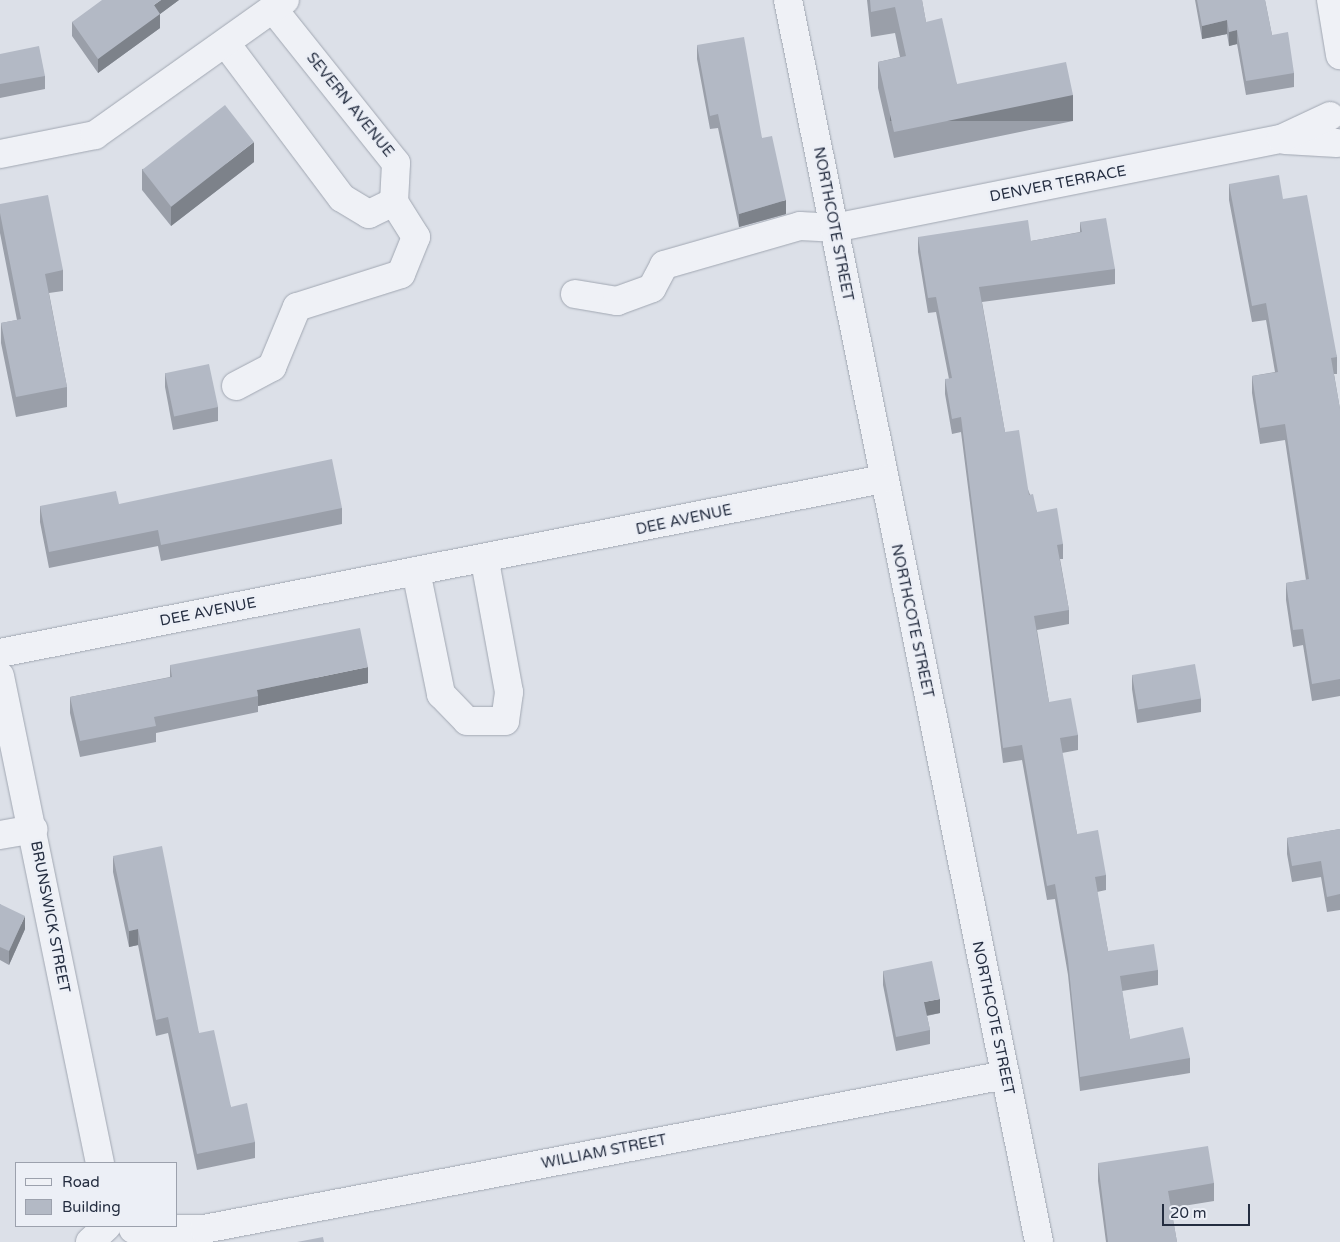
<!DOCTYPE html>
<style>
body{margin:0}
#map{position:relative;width:1340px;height:1242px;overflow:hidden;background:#dce0e8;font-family:"Varela Round",sans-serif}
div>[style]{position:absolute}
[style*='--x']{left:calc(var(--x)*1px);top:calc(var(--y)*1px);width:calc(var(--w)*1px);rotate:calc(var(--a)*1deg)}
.roads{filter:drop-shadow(0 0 1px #a1a7b2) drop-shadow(0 0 1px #a1a7b2)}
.minor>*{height:28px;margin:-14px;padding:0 14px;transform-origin:14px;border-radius:14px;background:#eff1f6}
.wall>*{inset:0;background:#9a9fa9}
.shaded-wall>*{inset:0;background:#7d828a;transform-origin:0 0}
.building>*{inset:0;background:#b3b9c5;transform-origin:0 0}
span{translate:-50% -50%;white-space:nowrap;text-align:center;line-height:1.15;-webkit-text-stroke:5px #eceff6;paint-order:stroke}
.street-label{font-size:15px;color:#242d40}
.legend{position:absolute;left:15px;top:1162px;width:162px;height:65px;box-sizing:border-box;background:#eceff6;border:1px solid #9ca1ad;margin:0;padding:6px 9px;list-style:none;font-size:15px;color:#242d40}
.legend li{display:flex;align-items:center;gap:10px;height:25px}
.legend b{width:25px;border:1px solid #9ca1ad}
.scale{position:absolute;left:1162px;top:1204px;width:88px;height:22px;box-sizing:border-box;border:2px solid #242d40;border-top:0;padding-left:6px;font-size:15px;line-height:18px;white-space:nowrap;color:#242d40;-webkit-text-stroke:4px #eceff6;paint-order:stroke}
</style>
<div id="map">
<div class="roads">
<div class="minor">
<i style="--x:788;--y:0;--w:1267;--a:78.57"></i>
<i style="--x:1331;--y:0;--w:56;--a:80.7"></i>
<i style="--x:227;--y:45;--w:191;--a:53.1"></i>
<i style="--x:342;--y:198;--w:31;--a:31"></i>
<i style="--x:369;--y:214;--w:28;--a:-26"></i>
<i style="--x:394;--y:202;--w:39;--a:-87"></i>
<i style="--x:396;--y:163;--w:197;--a:-128.6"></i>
<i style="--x:1285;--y:140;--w:52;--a:3.3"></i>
<i style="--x:0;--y:154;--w:97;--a:-11.3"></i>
<i style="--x:95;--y:135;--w:233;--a:-35.4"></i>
<i style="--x:575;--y:294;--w:43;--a:9.5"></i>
<i style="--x:617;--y:301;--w:37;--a:-20"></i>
<i style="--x:652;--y:288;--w:26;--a:-62"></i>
<i style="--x:664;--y:265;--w:141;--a:-16"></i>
<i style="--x:800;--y:226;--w:34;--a:3"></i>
<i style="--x:834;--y:228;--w:456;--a:-11.3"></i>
<i style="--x:1281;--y:139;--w:54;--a:-25.1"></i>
<i style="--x:236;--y:386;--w:41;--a:-27.8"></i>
<i style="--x:272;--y:367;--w:65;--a:-67.4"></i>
<i style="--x:297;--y:307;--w:109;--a:-17.6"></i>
<i style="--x:401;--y:274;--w:40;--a:-68"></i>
<i style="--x:416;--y:237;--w:41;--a:-122.2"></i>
<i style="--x:416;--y:571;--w:126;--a:78.5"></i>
<i style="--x:441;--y:694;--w:37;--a:46"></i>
<i style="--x:467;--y:721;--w:38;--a:0"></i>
<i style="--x:505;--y:721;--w:29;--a:-82"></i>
<i style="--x:509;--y:692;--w:133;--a:-100.4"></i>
<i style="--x:0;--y:653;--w:900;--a:-11.15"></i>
<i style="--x:0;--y:676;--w:497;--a:78.4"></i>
<i style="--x:0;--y:835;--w:34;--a:-10"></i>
<i style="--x:133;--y:1229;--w:71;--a:0"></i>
<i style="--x:204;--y:1229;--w:816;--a:-10.88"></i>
<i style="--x:90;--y:1242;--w:23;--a:-43"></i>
</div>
</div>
<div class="wall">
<i style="clip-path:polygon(179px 0,160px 14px,160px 28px,98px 73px,72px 36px,72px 22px)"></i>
<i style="clip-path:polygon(867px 0,922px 0,926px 22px,957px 84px,1073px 121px,894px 158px,878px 88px,878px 62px,900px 57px,895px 33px,871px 37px)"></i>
<i style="clip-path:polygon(1195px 0,1265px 0,1272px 35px,1294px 73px,1294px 87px,1246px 95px,1237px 44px,1229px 46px,1227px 34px,1202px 39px)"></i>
<i style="clip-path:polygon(697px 45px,762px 138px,786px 214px,739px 227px,718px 128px,710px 129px,697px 59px)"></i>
<i style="clip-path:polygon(0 54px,45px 76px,45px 89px,0 98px)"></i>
<i style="clip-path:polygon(254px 162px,171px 226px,142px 190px,142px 169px)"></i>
<i style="clip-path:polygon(1229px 184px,1283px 199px,1337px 357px,1337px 374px,1334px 374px,1340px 409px,1340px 696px,1312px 701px,1303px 645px,1293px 647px,1286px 600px,1286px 583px,1306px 580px,1285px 440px,1260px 444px,1252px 393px,1252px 376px,1275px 372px,1266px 320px,1252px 322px,1229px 200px)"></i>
<i style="clip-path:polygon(0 204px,63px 270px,63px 291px,49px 293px,67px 387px,67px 407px,16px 417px,1px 343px,1px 323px,17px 320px,0 233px)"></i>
<i style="clip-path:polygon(1080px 222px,1115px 269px,1115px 284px,982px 302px,1005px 432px,1037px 512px,1063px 544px,1063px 559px,1060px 559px,1069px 610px,1069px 624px,1037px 630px,1049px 702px,1078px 735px,1078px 750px,1062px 753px,1077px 834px,1106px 875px,1106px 890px,1097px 892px,1108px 951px,1158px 970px,1158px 985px,1122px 991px,1130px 1039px,1190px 1058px,1190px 1073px,1080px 1091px,1068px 975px,1055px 899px,1047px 900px,1022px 760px,1003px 763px,961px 432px,952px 434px,945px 394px,945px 379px,949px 379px,936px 312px,928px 313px,918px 252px,918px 237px,1031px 241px,1080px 232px)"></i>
<i style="clip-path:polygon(165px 373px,218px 407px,218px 421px,173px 430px,165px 387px)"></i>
<i style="clip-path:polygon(119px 504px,342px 508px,342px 524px,161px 561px,158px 546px,49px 568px,40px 522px,40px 506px)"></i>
<i style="clip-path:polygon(170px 665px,368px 683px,258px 706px,258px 712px,156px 733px,156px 742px,80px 757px,70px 713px,70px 697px,170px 677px)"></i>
<i style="clip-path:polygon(1132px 675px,1201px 698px,1201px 712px,1137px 723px,1132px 689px)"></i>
<i style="clip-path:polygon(1340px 829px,1340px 910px,1327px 912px,1321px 877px,1292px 882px,1287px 854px,1287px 838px)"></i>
<i style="clip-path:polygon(113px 856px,199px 1033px,231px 1107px,255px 1142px,255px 1158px,197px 1170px,168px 1033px,156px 1036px,138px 945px,129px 947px,113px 872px)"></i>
<i style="clip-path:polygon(0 904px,25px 929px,9px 965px,0 960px)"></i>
<i style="clip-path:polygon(883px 971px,940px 1013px,927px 1016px,930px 1030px,930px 1044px,896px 1051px,883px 985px)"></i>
<i style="clip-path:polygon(1098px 1163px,1214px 1183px,1214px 1201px,1171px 1208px,1177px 1242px,1106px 1242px,1098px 1181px)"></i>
</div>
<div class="shaded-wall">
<i style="clip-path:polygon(161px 0,179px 0,156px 17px,160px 14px,160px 28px,98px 73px,98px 59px,154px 5px)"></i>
<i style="clip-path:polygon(1227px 20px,1227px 34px,1202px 39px,1202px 26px)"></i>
<i style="clip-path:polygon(1237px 30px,1237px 44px,1229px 46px,1229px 32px)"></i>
<i style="left:1073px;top:95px;width:26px;height:183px;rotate:90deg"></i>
<i style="clip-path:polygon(254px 142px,254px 162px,171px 226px,171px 206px)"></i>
<i style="clip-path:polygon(786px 200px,786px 214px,739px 227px,739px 214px)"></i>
<i style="clip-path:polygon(368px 667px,368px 683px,258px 706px,258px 696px,257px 690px)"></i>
<i style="clip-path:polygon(25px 916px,25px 929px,9px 965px,9px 951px)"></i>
<i style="clip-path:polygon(138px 929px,138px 945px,129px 947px,129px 931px)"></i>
<i style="clip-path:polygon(940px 999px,940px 1013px,924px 1016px,924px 1002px)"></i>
</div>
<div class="building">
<i style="clip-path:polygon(102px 0,161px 0,154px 5px,160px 14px,98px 59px,72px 22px)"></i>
<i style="clip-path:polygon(870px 0,922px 0,926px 22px,942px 18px,957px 84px,1066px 62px,1073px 95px,894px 132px,878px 62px,906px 56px,895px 7px,871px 12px)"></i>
<i style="clip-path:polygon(1197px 0,1265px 0,1272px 35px,1288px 32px,1294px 73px,1246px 81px,1237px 30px,1229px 32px,1227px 20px,1202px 26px)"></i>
<i style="clip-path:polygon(744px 37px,762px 138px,772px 136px,786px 200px,739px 214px,718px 114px,710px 116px,697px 45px)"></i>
<i style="clip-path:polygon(39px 46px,45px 76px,0 84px,0 54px)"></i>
<i style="left:225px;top:105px;width:47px;height:105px;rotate:52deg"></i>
<i style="clip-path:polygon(1279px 175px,1283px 199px,1307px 195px,1337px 357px,1331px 358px,1340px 409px,1340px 679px,1312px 684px,1303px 629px,1293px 630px,1286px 583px,1309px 579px,1285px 424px,1260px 428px,1252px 376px,1278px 372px,1266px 303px,1252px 306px,1229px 184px)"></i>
<i style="clip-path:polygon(48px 195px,63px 270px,45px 274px,67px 387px,16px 397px,1px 323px,21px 319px,0 213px,0 204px)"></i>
<i style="clip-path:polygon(1106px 218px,1115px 269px,979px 287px,1005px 432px,1019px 430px,1029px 495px,1033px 494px,1037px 512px,1057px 508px,1063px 544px,1057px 545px,1069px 610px,1034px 616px,1049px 702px,1071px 698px,1078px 735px,1060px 738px,1077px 834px,1098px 830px,1106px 875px,1095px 877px,1108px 951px,1154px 944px,1158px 970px,1120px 976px,1130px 1039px,1183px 1027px,1190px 1058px,1080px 1077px,1068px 960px,1055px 884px,1047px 886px,1022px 745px,1003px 748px,961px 417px,952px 419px,945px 379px,952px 378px,936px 297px,928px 298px,918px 237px,1028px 220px,1031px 241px,1082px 232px,1080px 222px)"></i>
<i style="left:209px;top:364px;width:44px;height:45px;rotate:78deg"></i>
<i style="clip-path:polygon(332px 459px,342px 508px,161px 545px,158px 530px,49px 552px,40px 506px,116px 491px,119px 504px)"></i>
<i style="clip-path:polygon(360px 628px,368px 667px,257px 690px,258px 696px,154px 717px,156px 726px,80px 741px,70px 697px,172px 677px,170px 665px)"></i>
<i style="left:1195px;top:664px;width:35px;height:64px;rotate:80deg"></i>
<i style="clip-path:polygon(1340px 829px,1340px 894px,1327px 897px,1321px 861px,1292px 866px,1287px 838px)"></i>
<i style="clip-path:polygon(162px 846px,199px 1033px,214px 1030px,231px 1107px,247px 1103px,255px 1142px,197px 1154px,168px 1017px,156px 1020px,138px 929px,129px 931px,113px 856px)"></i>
<i style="clip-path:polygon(0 904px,25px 916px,9px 951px,0 947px)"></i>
<i style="clip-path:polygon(932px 961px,940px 999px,924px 1002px,930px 1030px,896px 1037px,883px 971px)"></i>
<i style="clip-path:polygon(1208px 1146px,1214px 1183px,1168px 1191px,1177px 1242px,1108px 1242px,1098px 1163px)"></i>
<i style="clip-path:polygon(323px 1237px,324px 1242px,297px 1242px)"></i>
</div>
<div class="street-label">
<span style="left:350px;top:105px;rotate:51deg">SEVERN AVENUE</span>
<span style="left:1058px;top:184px;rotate:-11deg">DENVER TERRACE</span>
<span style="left:833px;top:224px;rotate:79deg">NORTHCOTE STREET</span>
<span style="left:684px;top:520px;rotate:-12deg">DEE AVENUE</span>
<span style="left:208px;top:612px;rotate:-11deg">DEE AVENUE</span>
<span style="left:912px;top:621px;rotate:78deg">NORTHCOTE STREET</span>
<span style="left:50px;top:917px;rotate:79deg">BRUNSWICK STREET</span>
<span style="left:993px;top:1018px;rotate:78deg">NORTHCOTE STREET</span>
<span style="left:604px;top:1152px;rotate:-11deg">WILLIAM STREET</span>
</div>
<ul class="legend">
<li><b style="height:6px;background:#eff1f6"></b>Road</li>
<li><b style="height:14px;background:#b3b9c5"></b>Building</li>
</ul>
<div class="scale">20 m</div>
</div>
